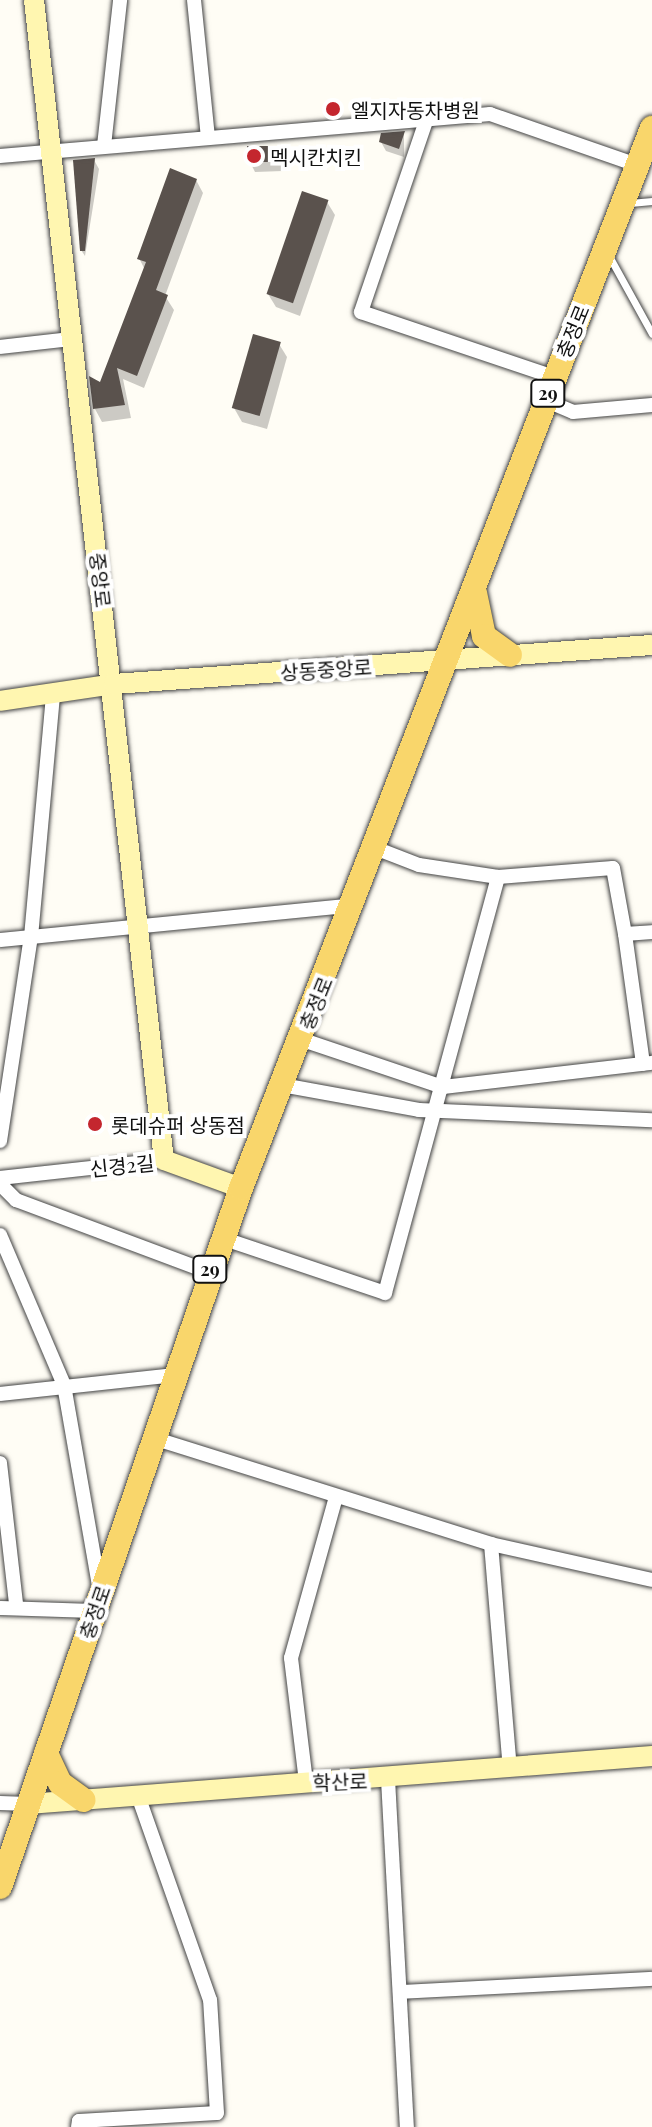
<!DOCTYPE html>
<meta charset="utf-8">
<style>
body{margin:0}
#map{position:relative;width:652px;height:2127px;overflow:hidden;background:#fffdf5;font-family:"Playfair Display","Noto Sans KR",serif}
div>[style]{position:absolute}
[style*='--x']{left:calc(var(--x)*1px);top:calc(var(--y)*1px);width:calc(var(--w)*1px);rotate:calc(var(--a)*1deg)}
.shadow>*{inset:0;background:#0003}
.building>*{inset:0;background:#5a524d;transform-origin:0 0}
.roads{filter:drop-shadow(0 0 2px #444) drop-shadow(0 0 2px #444)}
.lane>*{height:7px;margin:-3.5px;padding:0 3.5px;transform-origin:3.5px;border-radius:3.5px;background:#fff}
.street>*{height:14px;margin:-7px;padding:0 7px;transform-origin:7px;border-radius:7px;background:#fff}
.secondary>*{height:20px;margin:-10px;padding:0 10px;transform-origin:10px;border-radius:10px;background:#fff6b0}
.primary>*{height:24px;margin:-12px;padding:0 12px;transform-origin:12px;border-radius:12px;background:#f9d66b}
.dots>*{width:22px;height:22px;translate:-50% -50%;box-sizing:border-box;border:4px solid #fff;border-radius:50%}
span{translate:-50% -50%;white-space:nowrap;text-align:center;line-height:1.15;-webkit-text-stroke:8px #fff;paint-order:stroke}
.shield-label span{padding:2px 6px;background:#fff;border:2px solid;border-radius:6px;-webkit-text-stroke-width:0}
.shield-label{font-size:18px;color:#111;font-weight:700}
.poi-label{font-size:20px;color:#111}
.left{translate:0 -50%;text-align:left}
.street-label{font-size:20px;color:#111}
</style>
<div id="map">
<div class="shadow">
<i style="clip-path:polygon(404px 133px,404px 157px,386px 151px,381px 142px)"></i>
<i style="clip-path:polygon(278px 148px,283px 171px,255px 172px,250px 162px)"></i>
<i style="clip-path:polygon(94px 160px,99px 169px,85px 256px,81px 250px)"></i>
<i style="clip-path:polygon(196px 180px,203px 193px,165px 296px,174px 310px,144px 388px,123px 379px,131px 418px,102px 422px,95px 409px,145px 270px,139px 258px)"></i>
<i style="clip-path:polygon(327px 202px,335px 215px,300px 316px,276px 307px,268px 294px)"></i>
<i style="clip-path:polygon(279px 344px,287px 357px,267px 429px,242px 422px,234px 408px)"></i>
</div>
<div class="building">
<i style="clip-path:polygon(405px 131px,399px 149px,379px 142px,381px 133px)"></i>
<i style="left:279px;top:146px;width:16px;height:32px;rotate:90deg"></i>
<i style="clip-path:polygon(95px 158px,85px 251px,80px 251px,73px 160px)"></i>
<i style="clip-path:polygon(170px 168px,197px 179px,156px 290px,168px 295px,137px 376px,117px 368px,125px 405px,93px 409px,89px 376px,100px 382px,146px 262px,137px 259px)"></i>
<i style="left:302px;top:191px;width:28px;height:109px;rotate:19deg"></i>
<i style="left:253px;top:334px;width:29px;height:77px;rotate:16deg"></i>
</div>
<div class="roads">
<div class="lane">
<i style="--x:630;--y:203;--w:22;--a:-5"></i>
<i style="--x:609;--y:256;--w:89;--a:61.1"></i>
</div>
<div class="street">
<i style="--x:194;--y:0;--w:138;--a:84.2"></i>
<i style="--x:427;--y:118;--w:205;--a:108.8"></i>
<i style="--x:361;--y:312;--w:204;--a:18.6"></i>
<i style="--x:104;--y:146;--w:147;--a:-83.7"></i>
<i style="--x:0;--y:156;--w:492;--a:-4.9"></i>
<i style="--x:490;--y:114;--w:156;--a:19.1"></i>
<i style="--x:0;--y:347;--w:71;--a:-6.4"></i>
<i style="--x:545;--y:400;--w:30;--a:23"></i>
<i style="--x:573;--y:412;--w:79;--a:-5.1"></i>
<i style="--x:375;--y:848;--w:47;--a:21.1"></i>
<i style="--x:419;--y:865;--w:80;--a:8.6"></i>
<i style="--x:498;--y:877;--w:115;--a:-4.5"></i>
<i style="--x:613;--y:868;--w:67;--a:79.7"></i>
<i style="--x:625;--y:934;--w:27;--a:-4"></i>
<i style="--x:625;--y:934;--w:131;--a:82.1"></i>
<i style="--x:0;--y:940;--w:356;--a:-5.6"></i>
<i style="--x:300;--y:1039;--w:151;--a:18.6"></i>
<i style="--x:443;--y:1087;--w:210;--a:-6.6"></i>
<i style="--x:282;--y:1085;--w:139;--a:10.3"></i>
<i style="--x:419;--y:1110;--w:233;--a:2.5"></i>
<i style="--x:0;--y:1141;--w:206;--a:-81.4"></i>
<i style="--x:31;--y:937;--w:244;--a:-84.8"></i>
<i style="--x:0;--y:1178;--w:165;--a:-6.3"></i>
<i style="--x:0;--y:1184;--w:23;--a:45"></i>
<i style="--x:16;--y:1200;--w:206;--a:20.5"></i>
<i style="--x:0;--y:1235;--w:163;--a:66.9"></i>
<i style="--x:64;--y:1385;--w:209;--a:80.1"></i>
<i style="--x:222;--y:1238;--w:172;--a:18.6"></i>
<i style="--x:385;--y:1293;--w:431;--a:-74.8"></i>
<i style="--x:0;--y:1394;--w:176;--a:-6.2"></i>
<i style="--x:153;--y:1438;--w:354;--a:17.4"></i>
<i style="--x:491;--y:1544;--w:165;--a:12.6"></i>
<i style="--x:0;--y:1463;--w:141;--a:83.5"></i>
<i style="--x:491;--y:1544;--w:226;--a:85.2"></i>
<i style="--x:0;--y:1608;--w:94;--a:1.8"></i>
<i style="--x:388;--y:1779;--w:349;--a:86.9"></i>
<i style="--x:306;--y:1782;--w:125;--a:-96.9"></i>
<i style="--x:291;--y:1658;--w:167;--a:-74.4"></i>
<i style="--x:0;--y:1803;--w:28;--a:2"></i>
<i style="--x:400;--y:1992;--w:252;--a:-3"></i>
<i style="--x:78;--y:2127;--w:6;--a:-81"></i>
<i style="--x:79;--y:2121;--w:138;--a:-3.3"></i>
<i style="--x:217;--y:2113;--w:113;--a:-93.5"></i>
<i style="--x:210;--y:2000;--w:217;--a:-109.4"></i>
</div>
<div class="secondary">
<i style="--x:34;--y:0;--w:1167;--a:83.61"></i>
<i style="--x:164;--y:1160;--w:82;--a:20"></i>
<i style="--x:0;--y:701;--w:115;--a:-8.5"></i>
<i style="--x:114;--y:684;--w:539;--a:-4.15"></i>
<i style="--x:28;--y:1804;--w:626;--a:-4.4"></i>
</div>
<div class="primary">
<i style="--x:475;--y:593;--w:44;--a:78.2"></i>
<i style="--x:484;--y:636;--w:32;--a:36"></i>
<i style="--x:46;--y:1753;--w:33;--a:65"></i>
<i style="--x:60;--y:1783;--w:29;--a:36"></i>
<i style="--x:0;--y:1887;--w:739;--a:-70.98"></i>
<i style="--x:241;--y:1188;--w:1137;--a:-68.81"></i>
</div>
</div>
<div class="dots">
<i style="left:333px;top:109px;background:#c4262e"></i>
<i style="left:254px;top:156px;background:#c4262e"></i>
<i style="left:95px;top:1124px;background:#c4262e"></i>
</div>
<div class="shield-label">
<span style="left:548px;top:393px">29</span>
<span style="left:210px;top:1269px">29</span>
</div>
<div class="poi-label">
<span class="left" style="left:351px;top:109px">엘지자동차병원</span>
<span class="left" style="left:270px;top:156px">멕시칸치킨</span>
<span class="left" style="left:111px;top:1124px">롯데슈퍼 상동점</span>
</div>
<div class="street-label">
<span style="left:572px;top:331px;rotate:-68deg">충정로</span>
<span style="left:101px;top:580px;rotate:83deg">중앙로</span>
<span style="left:326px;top:669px;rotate:-4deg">상동중앙로</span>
<span style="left:315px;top:1003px;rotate:-68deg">충정로</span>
<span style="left:122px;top:1165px;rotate:-6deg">신경2길</span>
<span style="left:94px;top:1612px;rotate:-71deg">충정로</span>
<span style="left:340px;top:1781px;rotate:-2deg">학산로</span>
</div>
</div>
